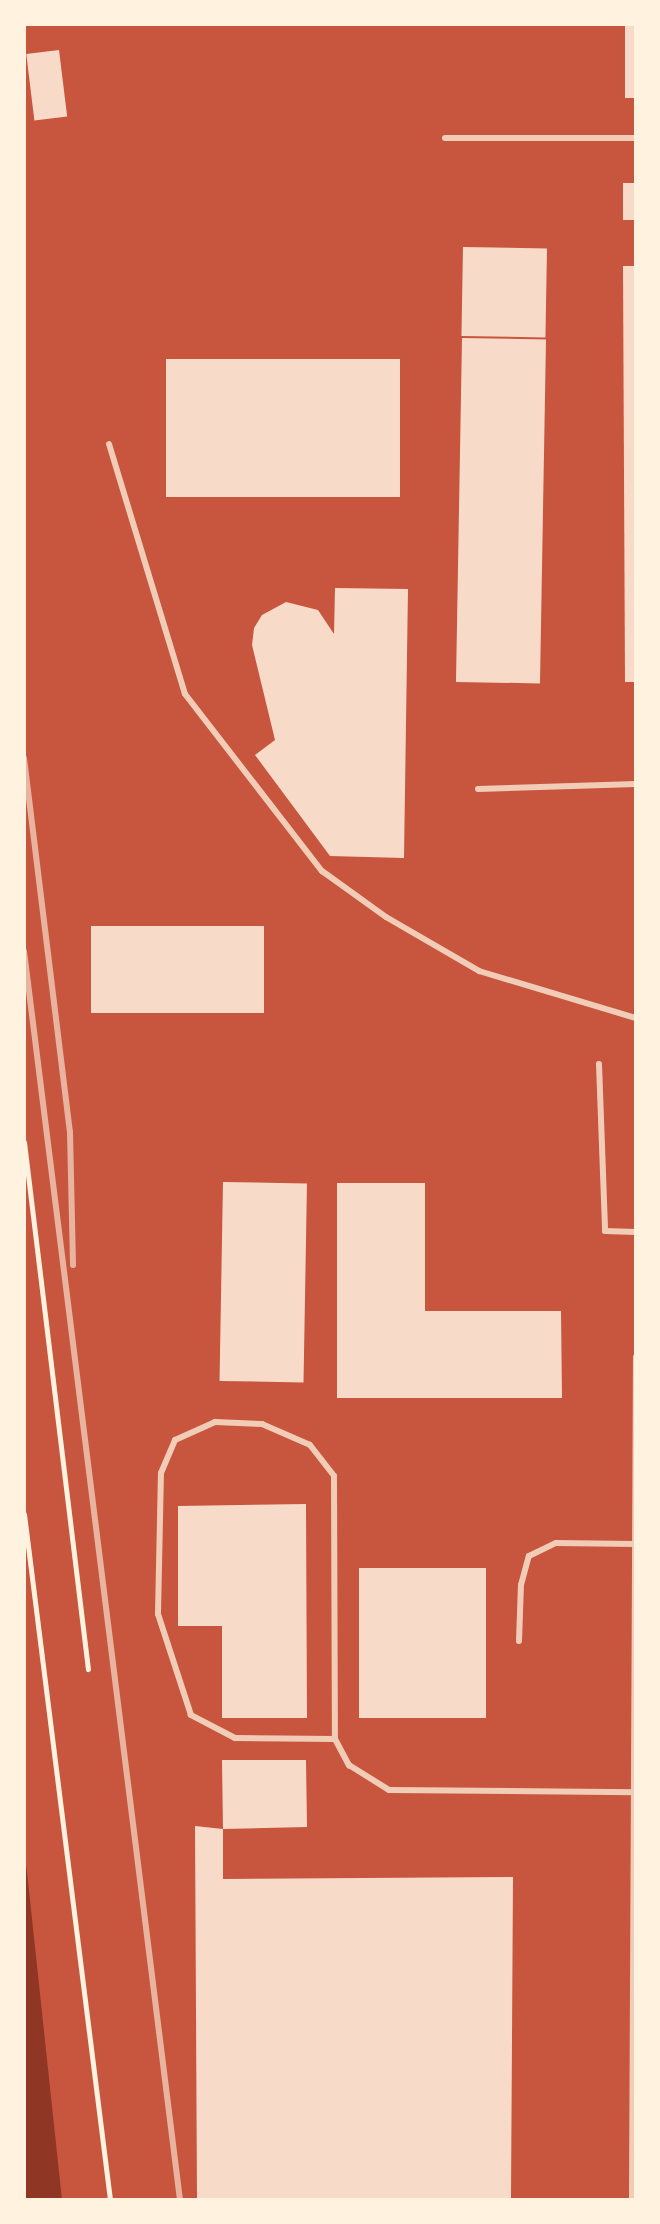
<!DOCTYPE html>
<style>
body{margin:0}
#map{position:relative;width:660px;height:2224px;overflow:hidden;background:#c8553d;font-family:Overpass,sans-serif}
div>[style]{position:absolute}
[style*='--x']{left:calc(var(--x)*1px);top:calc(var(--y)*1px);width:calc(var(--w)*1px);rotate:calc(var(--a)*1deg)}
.water>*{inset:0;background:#8f3625}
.building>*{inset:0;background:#f7dbc8;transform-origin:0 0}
.path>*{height:5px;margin:-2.5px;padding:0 2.5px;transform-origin:2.5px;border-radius:2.5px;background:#fff3e0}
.service>*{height:6px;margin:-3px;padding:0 3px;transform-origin:3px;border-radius:3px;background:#f1ccb7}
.rail>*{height:6px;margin:-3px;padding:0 3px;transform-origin:3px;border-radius:3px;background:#e9b49f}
span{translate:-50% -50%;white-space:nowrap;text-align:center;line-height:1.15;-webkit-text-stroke:8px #fff3e0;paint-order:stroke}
.frame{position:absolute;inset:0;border:26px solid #fff3e0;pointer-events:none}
</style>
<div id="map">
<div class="water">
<i style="clip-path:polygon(24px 1852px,27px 1872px,62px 2200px,24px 2200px)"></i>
</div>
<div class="building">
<i style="left:625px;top:24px;width:11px;height:74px"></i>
<i style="left:59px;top:50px;width:67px;height:33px;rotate:83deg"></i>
<i style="left:623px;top:183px;width:13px;height:37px"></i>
<i style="left:463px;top:247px;width:84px;height:89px;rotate:1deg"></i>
<i style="clip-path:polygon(623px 266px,636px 266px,636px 682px,625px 682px)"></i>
<i style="left:462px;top:338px;width:84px;height:344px;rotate:1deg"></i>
<i style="left:166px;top:359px;width:234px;height:138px"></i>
<i style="clip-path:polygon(335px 588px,408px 589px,404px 858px,330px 856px,255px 755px,275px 740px,252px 645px,254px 628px,262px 615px,286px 602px,318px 610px,334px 634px)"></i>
<i style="left:91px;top:926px;width:173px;height:87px"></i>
<i style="left:223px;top:1182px;width:84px;height:199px;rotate:1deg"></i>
<i style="clip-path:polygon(337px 1183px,425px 1183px,425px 1311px,561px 1311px,562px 1398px,337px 1398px)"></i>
<i style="clip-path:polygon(306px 1504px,307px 1718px,222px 1718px,222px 1626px,178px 1626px,178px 1506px)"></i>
<i style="left:359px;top:1568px;width:127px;height:150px"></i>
<i style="clip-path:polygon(222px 1760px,306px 1760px,307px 1827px,223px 1829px,223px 1879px,513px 1877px,511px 2200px,197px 2200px,195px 1826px,223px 1829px)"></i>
</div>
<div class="path">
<i style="--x:24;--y:1142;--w:531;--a:83.08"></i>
<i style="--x:24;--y:1514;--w:691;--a:82.85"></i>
</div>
<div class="service">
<i style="--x:445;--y:138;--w:191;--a:0"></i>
<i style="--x:109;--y:444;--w:261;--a:73.1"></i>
<i style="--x:185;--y:694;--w:224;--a:52.3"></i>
<i style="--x:322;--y:871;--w:79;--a:35.7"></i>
<i style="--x:386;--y:917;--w:108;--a:30.1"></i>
<i style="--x:479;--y:971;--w:164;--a:16.7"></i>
<i style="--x:478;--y:789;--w:158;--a:-1.8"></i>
<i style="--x:599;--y:1064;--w:167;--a:87.9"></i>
<i style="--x:605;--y:1231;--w:31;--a:2"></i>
<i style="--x:519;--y:1641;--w:56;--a:-88"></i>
<i style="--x:521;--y:1585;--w:30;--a:-75"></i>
<i style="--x:529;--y:1556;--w:30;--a:-26"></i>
<i style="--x:556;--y:1543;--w:80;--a:0.7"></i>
<i style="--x:335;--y:1739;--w:100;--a:-179.4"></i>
<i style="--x:235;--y:1738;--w:50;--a:-152.4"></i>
<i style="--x:191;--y:1715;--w:106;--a:-108.1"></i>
<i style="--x:158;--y:1614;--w:141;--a:-88.8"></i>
<i style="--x:161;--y:1473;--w:36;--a:-67"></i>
<i style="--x:175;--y:1440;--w:44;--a:-24.2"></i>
<i style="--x:215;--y:1422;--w:47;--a:2.4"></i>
<i style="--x:262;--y:1424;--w:52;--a:23.6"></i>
<i style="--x:310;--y:1445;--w:39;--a:52"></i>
<i style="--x:334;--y:1476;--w:263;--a:89.8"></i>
<i style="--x:335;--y:1739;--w:30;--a:62"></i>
<i style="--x:349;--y:1765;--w:47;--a:32"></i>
<i style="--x:389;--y:1790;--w:247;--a:0.5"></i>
<i style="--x:632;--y:2200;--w:843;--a:-89.73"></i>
</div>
<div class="rail">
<i style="--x:24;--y:758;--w:377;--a:83"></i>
<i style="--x:70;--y:1132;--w:133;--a:88.7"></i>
<i style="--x:24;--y:951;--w:1259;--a:82.88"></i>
</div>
<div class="frame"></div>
</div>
